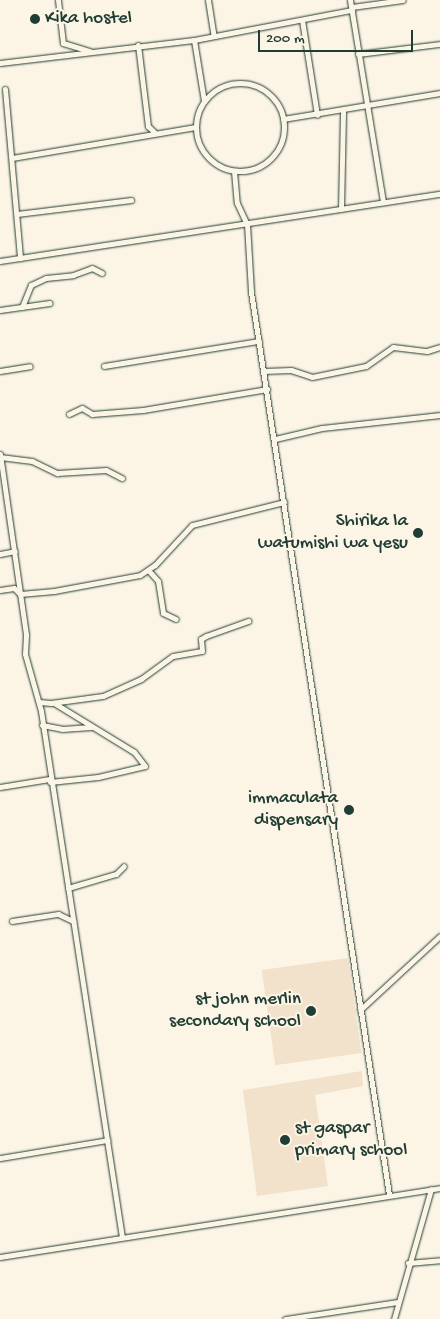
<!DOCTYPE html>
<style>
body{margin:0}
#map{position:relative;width:440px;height:1319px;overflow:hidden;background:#fcf5e5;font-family:"Gochi Hand",sans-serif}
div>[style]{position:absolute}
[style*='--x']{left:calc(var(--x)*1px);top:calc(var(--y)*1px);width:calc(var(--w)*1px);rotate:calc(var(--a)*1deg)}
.built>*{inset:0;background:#f2e1cb;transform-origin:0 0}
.roads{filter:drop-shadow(0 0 1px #1f3d34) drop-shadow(0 0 1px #1f3d34)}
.street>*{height:5px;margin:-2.5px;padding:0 2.5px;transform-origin:2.5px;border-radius:2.5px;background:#fcf5e5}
.street>.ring{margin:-2.5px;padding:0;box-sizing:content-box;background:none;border:5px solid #fcf5e5;border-radius:50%}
.dots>*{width:14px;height:14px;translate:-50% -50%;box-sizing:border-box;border:2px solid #fcf5e5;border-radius:50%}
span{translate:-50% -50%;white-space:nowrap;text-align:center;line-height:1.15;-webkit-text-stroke:4px #fcf5e5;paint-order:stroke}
.poi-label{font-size:19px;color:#1f3d34}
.left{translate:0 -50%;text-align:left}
.right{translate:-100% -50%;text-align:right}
.scale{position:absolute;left:258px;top:30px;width:155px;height:22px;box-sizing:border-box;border:2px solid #1f3d34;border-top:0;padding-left:6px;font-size:15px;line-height:18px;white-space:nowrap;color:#1f3d34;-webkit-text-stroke:4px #fcf5e5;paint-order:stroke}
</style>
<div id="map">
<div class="built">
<i style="left:348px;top:958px;width:96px;height:87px;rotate:82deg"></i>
<i style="clip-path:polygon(362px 1071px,363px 1086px,315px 1095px,328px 1186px,257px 1196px,243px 1090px)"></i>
</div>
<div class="roads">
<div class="street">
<i style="--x:58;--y:0;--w:43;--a:83.4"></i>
<i style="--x:63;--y:43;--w:28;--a:17"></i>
<i style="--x:208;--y:0;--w:36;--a:81"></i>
<i style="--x:350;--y:0;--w:205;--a:80.7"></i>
<i style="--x:352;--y:7;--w:51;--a:-7.8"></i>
<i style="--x:302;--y:20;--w:96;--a:81"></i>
<i style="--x:194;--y:40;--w:62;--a:80.7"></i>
<i style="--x:138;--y:45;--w:82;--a:83"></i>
<i style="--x:148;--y:126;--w:10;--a:45"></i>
<i style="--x:358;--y:54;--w:83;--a:-7"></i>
<i style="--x:0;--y:63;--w:195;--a:-6.8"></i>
<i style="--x:194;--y:40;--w:161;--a:-10.8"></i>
<i class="ring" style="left:196px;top:83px;width:83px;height:83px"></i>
<i style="--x:5;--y:89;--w:170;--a:84.9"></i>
<i style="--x:283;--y:119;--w:159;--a:-9.4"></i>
<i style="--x:12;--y:158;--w:186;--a:-9.6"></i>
<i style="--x:234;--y:171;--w:32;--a:85"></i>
<i style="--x:237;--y:203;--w:23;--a:65"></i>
<i style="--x:247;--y:224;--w:68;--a:86.6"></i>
<i style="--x:251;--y:292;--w:913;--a:81.31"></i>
<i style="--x:341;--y:209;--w:98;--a:-88.8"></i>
<i style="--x:17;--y:214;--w:115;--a:-7"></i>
<i style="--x:0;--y:261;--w:445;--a:-8.7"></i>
<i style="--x:22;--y:307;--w:24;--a:-68"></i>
<i style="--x:31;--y:285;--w:17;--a:-25"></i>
<i style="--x:46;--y:278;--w:27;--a:-6"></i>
<i style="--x:73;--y:275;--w:20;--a:-20"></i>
<i style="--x:92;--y:268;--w:11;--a:27"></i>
<i style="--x:0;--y:310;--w:50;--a:-8"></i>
<i style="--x:104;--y:366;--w:157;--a:-9.2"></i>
<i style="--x:0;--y:371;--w:30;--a:-9"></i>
<i style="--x:264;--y:371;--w:27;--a:-2"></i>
<i style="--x:291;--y:370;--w:22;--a:18"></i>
<i style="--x:312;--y:377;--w:55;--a:-11.5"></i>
<i style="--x:366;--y:366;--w:33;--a:-35"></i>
<i style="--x:393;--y:347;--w:34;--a:7"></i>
<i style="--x:427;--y:351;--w:14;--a:-17"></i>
<i style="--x:69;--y:414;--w:14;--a:-25"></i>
<i style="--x:82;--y:408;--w:12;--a:31"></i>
<i style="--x:92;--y:414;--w:51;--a:-4.5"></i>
<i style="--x:143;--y:410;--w:126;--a:-9.6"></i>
<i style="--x:275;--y:439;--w:48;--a:-13.2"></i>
<i style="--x:322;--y:428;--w:119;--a:-6.3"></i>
<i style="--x:0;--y:454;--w:183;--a:81.8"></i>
<i style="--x:26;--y:635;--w:19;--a:93"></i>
<i style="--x:25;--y:654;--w:59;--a:74.3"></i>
<i style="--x:41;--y:711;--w:532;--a:81.25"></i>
<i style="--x:0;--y:457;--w:32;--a:7"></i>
<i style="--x:32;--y:461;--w:28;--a:26"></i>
<i style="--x:57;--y:473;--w:49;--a:-3.5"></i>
<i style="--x:106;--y:470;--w:18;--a:27"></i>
<i style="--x:0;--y:554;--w:15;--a:-11"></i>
<i style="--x:149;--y:571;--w:13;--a:48"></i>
<i style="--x:158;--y:581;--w:32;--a:81"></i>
<i style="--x:163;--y:613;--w:14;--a:25"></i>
<i style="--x:0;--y:590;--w:14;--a:-8"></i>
<i style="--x:14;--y:588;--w:8;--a:45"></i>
<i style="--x:20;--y:594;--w:34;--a:-5"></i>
<i style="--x:54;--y:591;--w:87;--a:-10.5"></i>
<i style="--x:140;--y:575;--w:18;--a:-34"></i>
<i style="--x:155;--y:565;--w:54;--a:-47.2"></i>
<i style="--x:192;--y:525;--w:95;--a:-14"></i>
<i style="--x:39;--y:702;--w:12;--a:5"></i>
<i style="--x:51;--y:703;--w:52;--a:-7.7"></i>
<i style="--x:103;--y:696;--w:42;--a:-24.1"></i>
<i style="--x:141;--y:679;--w:39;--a:-36"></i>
<i style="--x:173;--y:656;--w:29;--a:-10"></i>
<i style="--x:202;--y:651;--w:12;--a:-95"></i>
<i style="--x:201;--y:639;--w:6;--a:-31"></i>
<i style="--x:206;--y:636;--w:45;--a:-19.7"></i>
<i style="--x:42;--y:725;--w:20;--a:11"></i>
<i style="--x:62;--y:729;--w:29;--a:-4"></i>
<i style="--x:50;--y:782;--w:48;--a:-5.9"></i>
<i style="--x:98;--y:777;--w:48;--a:-13.2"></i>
<i style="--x:145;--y:766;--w:18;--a:-128"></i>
<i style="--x:134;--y:752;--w:94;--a:-148.5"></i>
<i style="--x:0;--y:787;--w:50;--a:-9.3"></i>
<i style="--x:68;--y:888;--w:50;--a:-16.3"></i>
<i style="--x:116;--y:874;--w:11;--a:-45"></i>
<i style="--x:12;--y:921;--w:47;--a:-8.7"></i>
<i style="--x:58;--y:914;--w:17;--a:25"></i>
<i style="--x:360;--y:1010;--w:109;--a:-42.8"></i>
<i style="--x:0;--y:1158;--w:109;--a:-9.5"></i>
<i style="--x:0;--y:1257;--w:445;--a:-8.9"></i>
<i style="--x:408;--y:1263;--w:32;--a:-5"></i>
<i style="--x:285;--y:1319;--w:113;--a:-8.6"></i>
<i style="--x:394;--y:1319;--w:135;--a:-74.1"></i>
</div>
</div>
<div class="dots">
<i style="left:35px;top:19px;background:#1f3d34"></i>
<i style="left:418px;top:533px;background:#1f3d34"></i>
<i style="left:349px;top:810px;background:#1f3d34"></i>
<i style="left:311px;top:1011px;background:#1f3d34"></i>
<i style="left:285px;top:1140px;background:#1f3d34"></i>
</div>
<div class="poi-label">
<span class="left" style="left:45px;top:19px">Kika hostel</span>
<span class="right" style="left:408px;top:533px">Shirika la<br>watumishi wa yesu</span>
<span class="right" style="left:338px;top:810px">immaculata<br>dispensary</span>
<span class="right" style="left:301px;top:1011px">st john merlin<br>secondary school</span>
<span class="left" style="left:295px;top:1140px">st gaspar<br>primary school</span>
</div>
<div class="scale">200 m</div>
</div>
